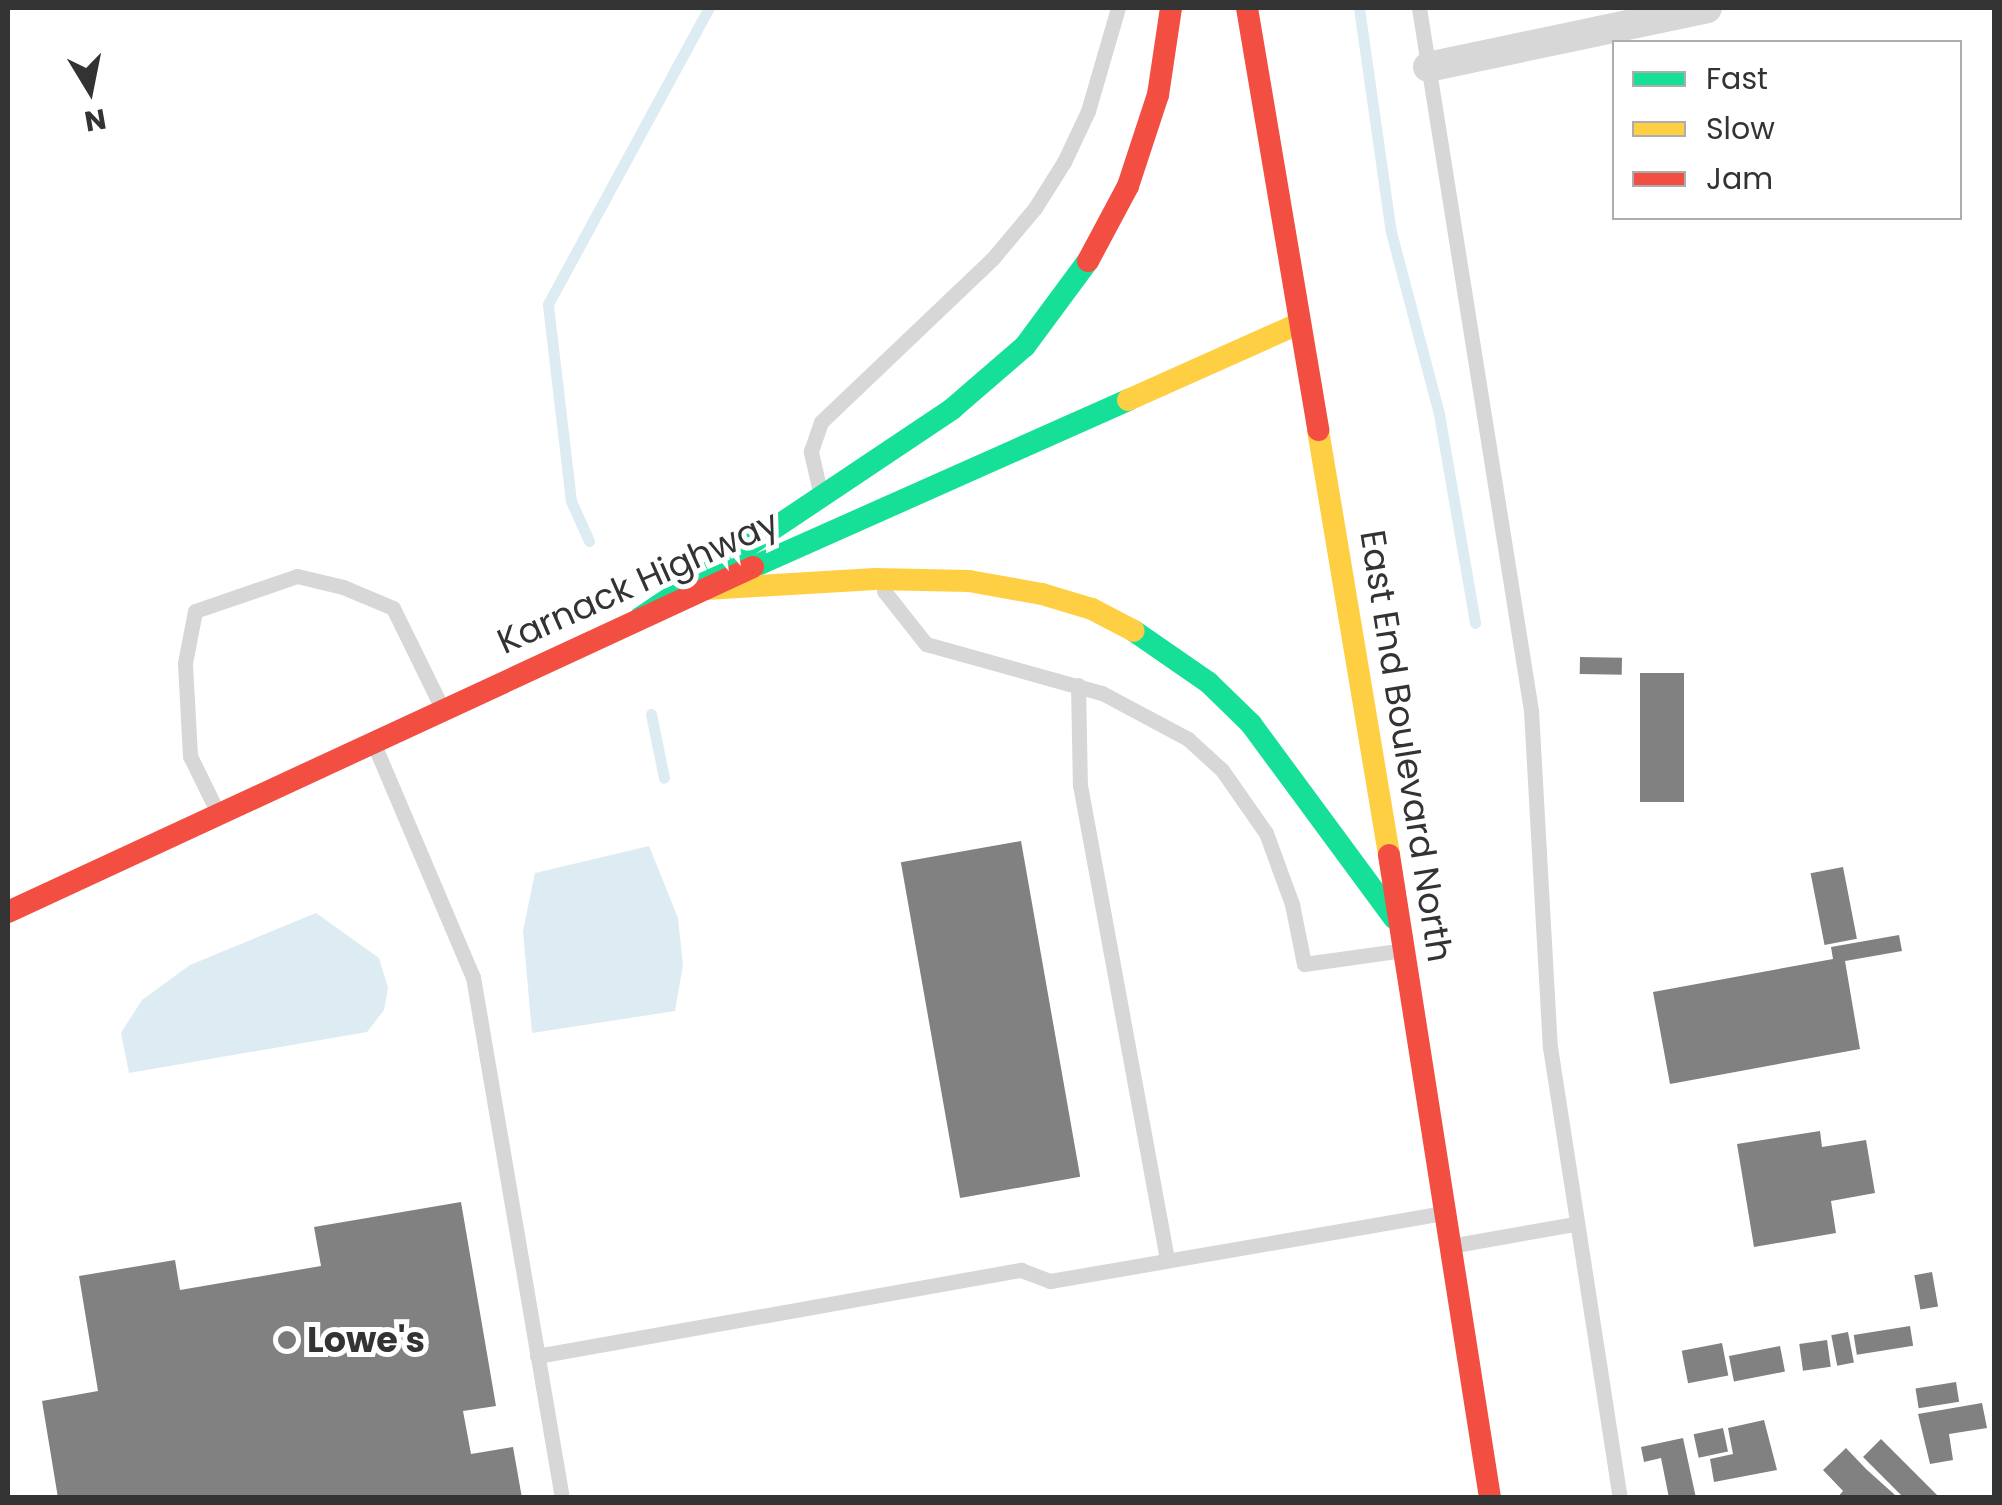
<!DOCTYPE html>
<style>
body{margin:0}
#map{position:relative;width:2002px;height:1505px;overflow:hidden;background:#fff;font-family:Poppins,sans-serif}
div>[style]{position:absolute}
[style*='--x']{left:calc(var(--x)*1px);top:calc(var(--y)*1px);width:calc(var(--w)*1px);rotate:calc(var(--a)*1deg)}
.water>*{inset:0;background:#ddebf3}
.stream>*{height:11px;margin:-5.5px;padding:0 5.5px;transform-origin:5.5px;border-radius:5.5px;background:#ddebf3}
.building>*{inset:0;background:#818181;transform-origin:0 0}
.lane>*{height:15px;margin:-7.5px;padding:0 7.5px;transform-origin:7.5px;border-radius:7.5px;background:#d7d7d7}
.street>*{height:30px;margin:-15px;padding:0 15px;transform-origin:15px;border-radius:15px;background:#d7d7d7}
.fast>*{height:22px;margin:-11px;padding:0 11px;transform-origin:11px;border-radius:11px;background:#16e098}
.slow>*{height:22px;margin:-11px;padding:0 11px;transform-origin:11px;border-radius:11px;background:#ffcf43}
.jam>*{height:22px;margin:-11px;padding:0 11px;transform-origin:11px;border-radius:11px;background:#f24e42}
.dots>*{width:28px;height:28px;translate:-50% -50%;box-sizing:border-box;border:5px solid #fff;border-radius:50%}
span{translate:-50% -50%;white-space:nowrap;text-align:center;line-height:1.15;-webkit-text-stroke:10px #fff;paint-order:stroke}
.street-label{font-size:35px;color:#333}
.poi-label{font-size:35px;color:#333;font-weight:700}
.left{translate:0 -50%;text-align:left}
.frame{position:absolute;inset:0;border:10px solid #333;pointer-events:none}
.legend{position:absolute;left:1612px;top:40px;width:350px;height:180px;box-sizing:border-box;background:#fff;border:2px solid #adadad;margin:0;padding:12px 18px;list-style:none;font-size:30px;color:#333}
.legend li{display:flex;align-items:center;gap:20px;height:50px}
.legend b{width:50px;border:2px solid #adadad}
.north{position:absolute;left:40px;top:40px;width:100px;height:100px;-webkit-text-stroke:8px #fff;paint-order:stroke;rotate:170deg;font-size:28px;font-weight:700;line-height:40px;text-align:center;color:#333}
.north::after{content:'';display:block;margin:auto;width:35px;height:45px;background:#333;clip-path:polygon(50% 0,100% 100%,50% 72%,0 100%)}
</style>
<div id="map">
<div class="water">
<i style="clip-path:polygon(649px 846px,678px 918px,683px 965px,675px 1011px,532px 1033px,523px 931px,535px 873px)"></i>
<i style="clip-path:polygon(316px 913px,379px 958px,388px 988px,384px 1010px,367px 1032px,129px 1073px,121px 1033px,142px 1000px,190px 965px)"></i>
</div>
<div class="stream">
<i style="--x:1359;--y:8;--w:226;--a:81.9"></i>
<i style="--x:1391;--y:232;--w:188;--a:75.2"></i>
<i style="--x:1439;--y:414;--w:212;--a:80.2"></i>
<i style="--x:589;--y:541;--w:44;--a:-114.2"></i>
<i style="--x:571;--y:501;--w:198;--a:-96.7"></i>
<i style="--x:548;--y:304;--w:337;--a:-61.5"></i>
<i style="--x:651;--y:714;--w:65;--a:78.5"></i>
</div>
<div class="building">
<i style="left:1580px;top:657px;width:42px;height:17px;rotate:1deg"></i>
<i style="left:1640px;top:673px;width:44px;height:129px"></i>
<i style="left:1021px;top:841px;width:341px;height:122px;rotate:80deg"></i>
<i style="left:1843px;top:867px;width:73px;height:33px;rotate:79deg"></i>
<i style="clip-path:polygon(1899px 935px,1902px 951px,1845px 961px,1860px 1049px,1670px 1084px,1653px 992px,1833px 959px,1831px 947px)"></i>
<i style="clip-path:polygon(1820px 1131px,1822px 1147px,1866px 1140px,1875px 1193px,1831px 1201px,1836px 1233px,1754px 1247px,1737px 1144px)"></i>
<i style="clip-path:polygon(461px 1202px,496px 1406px,463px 1411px,471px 1454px,513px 1447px,522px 1498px,58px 1498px,42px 1401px,98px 1391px,79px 1276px,175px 1260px,180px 1290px,321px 1266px,314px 1227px)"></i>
<i style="left:1932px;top:1272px;width:35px;height:18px;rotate:80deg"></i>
<i style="left:1910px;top:1326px;width:20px;height:57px;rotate:81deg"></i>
<i style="left:1848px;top:1332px;width:31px;height:17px;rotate:79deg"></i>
<i style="left:1827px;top:1340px;width:27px;height:28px;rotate:82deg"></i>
<i style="left:1722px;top:1343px;width:33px;height:41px;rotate:79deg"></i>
<i style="left:1780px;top:1346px;width:26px;height:52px;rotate:79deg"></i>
<i style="left:1956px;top:1382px;width:20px;height:41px;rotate:81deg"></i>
<i style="clip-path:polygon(1982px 1403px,1987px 1428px,1949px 1434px,1953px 1460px,1930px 1464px,1918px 1414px)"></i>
<i style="clip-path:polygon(1764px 1420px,1777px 1470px,1714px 1482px,1710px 1459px,1733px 1454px,1728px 1428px)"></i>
<i style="left:1723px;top:1428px;width:24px;height:30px;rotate:78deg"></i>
<i style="clip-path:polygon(1683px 1438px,1696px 1498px,1669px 1498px,1661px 1458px,1644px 1462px,1641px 1447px)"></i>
<i style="clip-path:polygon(1881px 1439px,1940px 1498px,1904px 1498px,1863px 1457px)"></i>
<i style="clip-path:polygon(1846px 1448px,1866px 1469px,1895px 1495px,1837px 1498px,1843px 1491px,1823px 1470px)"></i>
</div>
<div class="lane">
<i style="--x:1419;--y:8;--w:711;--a:80.94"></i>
<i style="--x:1531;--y:710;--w:338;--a:86.8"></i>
<i style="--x:1550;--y:1047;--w:456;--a:81.2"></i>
<i style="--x:819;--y:487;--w:37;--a:-103"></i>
<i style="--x:811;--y:451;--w:31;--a:-71"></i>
<i style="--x:821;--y:422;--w:238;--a:-43.6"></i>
<i style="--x:993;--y:258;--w:65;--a:-50"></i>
<i style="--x:1035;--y:208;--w:54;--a:-57.8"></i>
<i style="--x:1064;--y:162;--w:56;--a:-64.8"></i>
<i style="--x:1088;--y:111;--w:107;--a:-73.8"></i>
<i style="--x:884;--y:591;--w:68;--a:51.6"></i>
<i style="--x:926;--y:644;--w:183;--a:15.6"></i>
<i style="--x:1102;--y:693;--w:98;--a:28.1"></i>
<i style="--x:1188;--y:739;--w:46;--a:42.4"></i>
<i style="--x:1222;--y:770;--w:77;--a:55.1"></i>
<i style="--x:1266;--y:833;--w:76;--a:69.9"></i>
<i style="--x:1292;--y:904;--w:61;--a:78.7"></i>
<i style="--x:1304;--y:964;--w:93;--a:-8"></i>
<i style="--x:1078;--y:685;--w:100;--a:88.9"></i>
<i style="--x:1080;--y:785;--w:483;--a:79.6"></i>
<i style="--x:376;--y:749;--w:248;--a:67"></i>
<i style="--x:473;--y:977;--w:529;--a:80.31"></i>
<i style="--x:216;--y:809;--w:59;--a:-116.1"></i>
<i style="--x:190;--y:756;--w:93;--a:-93.1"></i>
<i style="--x:185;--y:663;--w:53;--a:-79.1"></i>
<i style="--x:195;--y:611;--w:108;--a:-18.9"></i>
<i style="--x:297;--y:576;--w:47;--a:13.4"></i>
<i style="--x:343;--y:587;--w:54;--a:22.8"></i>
<i style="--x:393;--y:608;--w:109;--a:63.9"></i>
<i style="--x:1461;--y:1244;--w:116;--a:-10"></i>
<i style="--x:537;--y:1356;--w:492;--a:-10.1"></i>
<i style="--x:1021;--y:1270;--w:31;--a:21"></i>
<i style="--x:1050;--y:1281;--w:394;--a:-9.8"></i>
</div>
<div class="street">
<i style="--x:1428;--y:67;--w:285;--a:-11.9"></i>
</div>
<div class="fast">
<i style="--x:753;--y:567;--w:411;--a:-24"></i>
<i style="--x:640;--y:618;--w:376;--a:-33.8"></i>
<i style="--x:952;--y:409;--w:96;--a:-40.8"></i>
<i style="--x:1025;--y:346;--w:106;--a:-53.5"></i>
<i style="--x:1134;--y:631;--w:91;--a:34.7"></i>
<i style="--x:1209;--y:683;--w:59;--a:44.3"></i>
<i style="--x:1251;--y:724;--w:241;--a:53.6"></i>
</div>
<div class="slow">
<i style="--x:1128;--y:400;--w:188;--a:-24.1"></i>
<i style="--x:1318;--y:430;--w:431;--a:80.5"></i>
<i style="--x:706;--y:589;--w:169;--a:-3.4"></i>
<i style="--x:875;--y:579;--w:94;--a:1.2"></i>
<i style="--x:969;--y:581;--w:74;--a:10.1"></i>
<i style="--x:1042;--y:594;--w:52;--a:16.7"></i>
<i style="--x:1092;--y:609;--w:47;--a:27.6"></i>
</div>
<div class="jam">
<i style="--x:1247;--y:8;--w:428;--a:80.4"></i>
<i style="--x:1088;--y:261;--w:85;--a:-61.9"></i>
<i style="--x:1128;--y:186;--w:96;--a:-71.8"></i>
<i style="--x:1158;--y:95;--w:88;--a:-81.5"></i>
<i style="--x:1389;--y:855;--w:651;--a:81.07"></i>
<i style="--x:8;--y:912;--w:821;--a:-24.85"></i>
</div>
<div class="dots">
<i style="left:287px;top:1340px;background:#7a7a7a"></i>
</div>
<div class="street-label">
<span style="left:638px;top:582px;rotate:-24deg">Karnack Highway</span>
<span style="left:1406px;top:746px;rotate:81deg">East End Boulevard North</span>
</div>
<div class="poi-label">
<span class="left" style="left:307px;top:1340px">Lowe's</span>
</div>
<div class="frame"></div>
<ul class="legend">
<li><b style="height:12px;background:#16e098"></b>Fast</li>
<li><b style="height:12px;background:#ffcf43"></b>Slow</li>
<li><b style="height:12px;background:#f24e42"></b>Jam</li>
</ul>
<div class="north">N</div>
</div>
